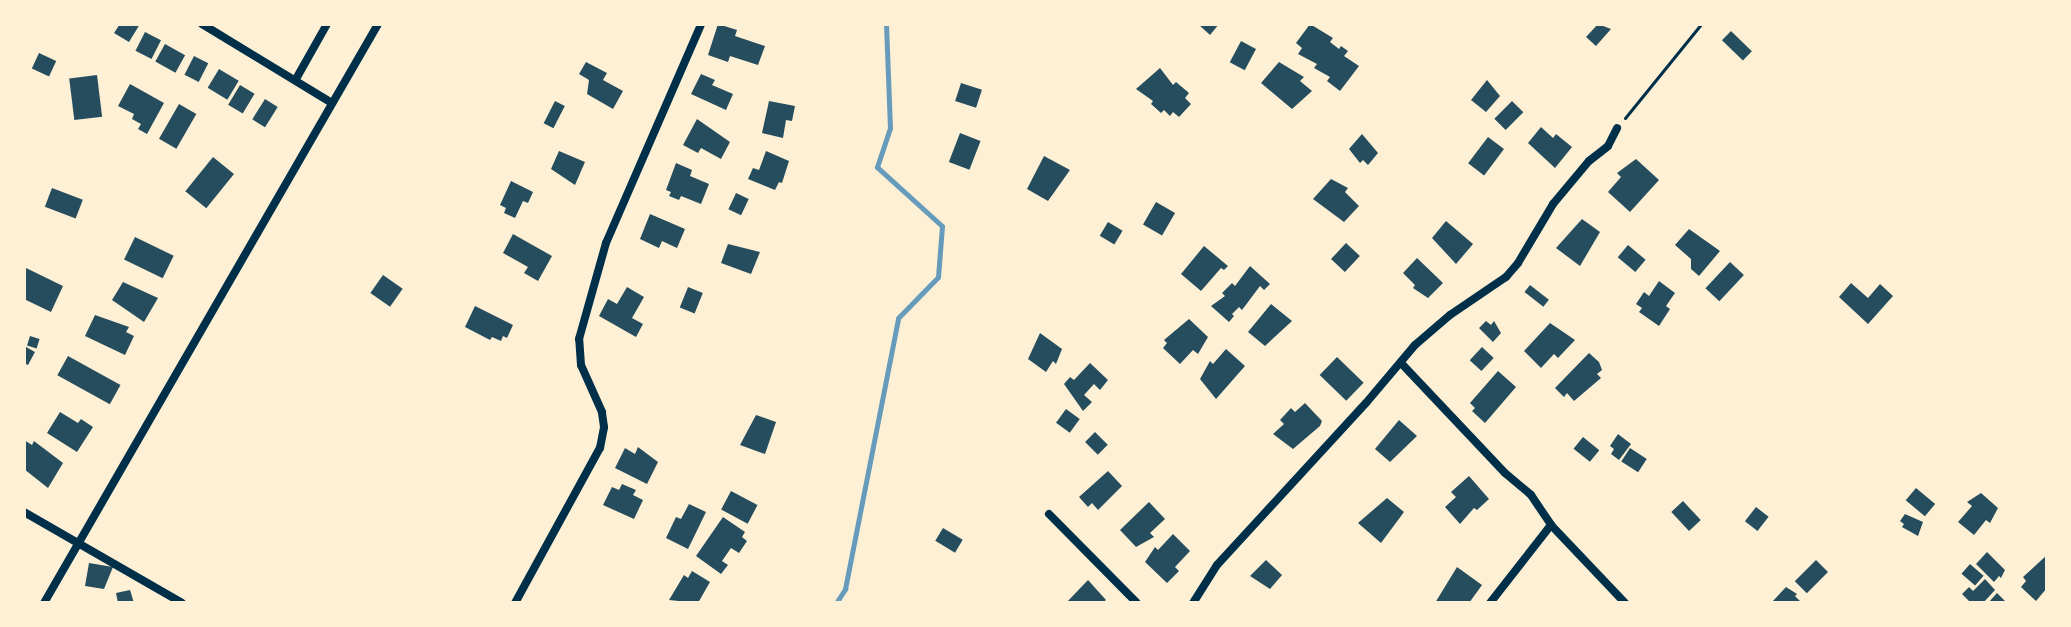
<!DOCTYPE html>
<style>
body{margin:0}
#map{position:relative;width:2071px;height:627px;overflow:hidden;background:#fdf0d5;font-family:Figtree,sans-serif}
div>[style]{position:absolute}
[style*='--x']{left:calc(var(--x)*1px);top:calc(var(--y)*1px);width:calc(var(--w)*1px);rotate:calc(var(--a)*1deg)}
.stream>*{height:5px;margin:-2.5px;padding:0 2.5px;transform-origin:2.5px;border-radius:2.5px;background:#669bbc}
.building>*{inset:0;background:#264d5e;transform-origin:0 0}
.path>*{height:3px;margin:-1.5px;padding:0 1.5px;transform-origin:1.5px;border-radius:1.5px;background:#003049}
.minor>*{height:8px;margin:-4px;padding:0 4px;transform-origin:4px;border-radius:4px;background:#003049}
span{translate:-50% -50%;white-space:nowrap;text-align:center;line-height:1.15;-webkit-text-stroke:8px #fdf0d5;paint-order:stroke}
.frame{position:absolute;inset:0;border:26px solid #fdf0d5;pointer-events:none}
</style>
<div id="map">
<div class="stream">
<i style="--x:836;--y:603;--w:17;--a:-57"></i>
<i style="--x:845;--y:589;--w:276;--a:-78.9"></i>
<i style="--x:898;--y:318;--w:57;--a:-45.7"></i>
<i style="--x:938;--y:277;--w:51;--a:-85.5"></i>
<i style="--x:942;--y:226;--w:88;--a:-137.8"></i>
<i style="--x:877;--y:167;--w:41;--a:-71.6"></i>
<i style="--x:890;--y:128;--w:104;--a:-92.2"></i>
</div>
<div class="building">
<i style="clip-path:polygon(120px 24px,140px 24px,129px 42px,114px 33px)"></i>
<i style="clip-path:polygon(718px 24px,737px 30px,735px 36px,765px 46px,758px 65px,730px 56px,728px 62px,708px 55px)"></i>
<i style="clip-path:polygon(1198px 24px,1219px 24px,1210px 35px)"></i>
<i style="clip-path:polygon(1310px 24px,1333px 38px,1330px 42px,1339px 49px,1341px 46px,1348px 51px,1344px 56px,1359px 66px,1340px 91px,1327px 81px,1330px 77px,1314px 68px,1317px 64px,1298px 54px,1302px 48px,1296px 43px)"></i>
<i style="clip-path:polygon(1598px 24px,1611px 29px,1596px 46px,1586px 37px)"></i>
<i style="left:1731px;top:31px;width:29px;height:13px;rotate:44deg"></i>
<i style="left:145px;top:32px;width:18px;height:21px;rotate:27deg"></i>
<i style="left:1241px;top:41px;width:17px;height:24px;rotate:28deg"></i>
<i style="left:165px;top:44px;width:23px;height:20px;rotate:29deg"></i>
<i style="left:39px;top:53px;width:19px;height:17px;rotate:25deg"></i>
<i style="left:194px;top:56px;width:16px;height:21px;rotate:27deg"></i>
<i style="clip-path:polygon(586px 62px,607px 73px,603px 80px,623px 91px,613px 109px,587px 94px,589px 80px,579px 74px)"></i>
<i style="clip-path:polygon(1279px 62px,1304px 77px,1300px 81px,1312px 91px,1292px 109px,1261px 83px)"></i>
<i style="clip-path:polygon(1160px 68px,1173px 85px,1176px 82px,1189px 93px,1185px 98px,1191px 104px,1179px 117px,1173px 112px,1170px 116px,1164px 110px,1161px 113px,1151px 104px,1153px 101px,1136px 89px)"></i>
<i style="left:219px;top:69px;width:23px;height:22px;rotate:31deg"></i>
<i style="clip-path:polygon(701px 74px,715px 80px,712px 85px,733px 94px,726px 110px,691px 94px)"></i>
<i style="left:97px;top:75px;width:42px;height:28px;rotate:83deg"></i>
<i style="clip-path:polygon(1487px 80px,1500px 96px,1486px 112px,1471px 100px)"></i>
<i style="left:961px;top:83px;width:22px;height:19px;rotate:18deg"></i>
<i style="clip-path:polygon(130px 84px,164px 103px,147px 134px,138px 129px,141px 124px,132px 119px,134px 114px,118px 106px)"></i>
<i style="left:240px;top:85px;width:17px;height:23px;rotate:31deg"></i>
<i style="left:265px;top:99px;width:15px;height:24px;rotate:32deg"></i>
<i style="left:555px;top:101px;width:11px;height:25px;rotate:27deg"></i>
<i style="clip-path:polygon(769px 101px,795px 106px,792px 121px,786px 120px,783px 138px,762px 133px)"></i>
<i style="left:1512px;top:101px;width:16px;height:25px;rotate:45deg"></i>
<i style="left:179px;top:104px;width:20px;height:40px;rotate:30deg"></i>
<i style="clip-path:polygon(697px 119px,730px 142px,721px 159px,701px 148px,698px 153px,683px 145px)"></i>
<i style="clip-path:polygon(1541px 127px,1553px 138px,1556px 134px,1572px 147px,1555px 168px,1528px 143px)"></i>
<i style="left:960px;top:133px;width:22px;height:31px;rotate:21deg"></i>
<i style="clip-path:polygon(1362px 134px,1378px 153px,1368px 165px,1363px 160px,1360px 163px,1349px 149px)"></i>
<i style="left:1488px;top:137px;width:20px;height:33px;rotate:37deg"></i>
<i style="clip-path:polygon(559px 151px,585px 162px,575px 185px,551px 169px)"></i>
<i style="clip-path:polygon(766px 151px,789px 161px,782px 183px,779px 182px,775px 190px,748px 179px,753px 168px,759px 170px)"></i>
<i style="clip-path:polygon(1044px 156px,1070px 170px,1048px 201px,1027px 189px)"></i>
<i style="left:213px;top:157px;width:27px;height:44px;rotate:39deg"></i>
<i style="clip-path:polygon(1636px 159px,1659px 180px,1630px 212px,1608px 192px,1621px 177px,1617px 173px)"></i>
<i style="clip-path:polygon(676px 163px,692px 170px,690px 176px,709px 184px,701px 204px,681px 196px,679px 200px,669px 196px,671px 192px,666px 190px)"></i>
<i style="clip-path:polygon(1331px 179px,1348px 188px,1345px 192px,1359px 206px,1344px 222px,1313px 199px)"></i>
<i style="clip-path:polygon(511px 181px,533px 192px,528px 203px,523px 201px,515px 218px,504px 213px,506px 208px,500px 205px)"></i>
<i style="left:52px;top:188px;width:33px;height:20px;rotate:21deg"></i>
<i style="left:736px;top:193px;width:14px;height:18px;rotate:25deg"></i>
<i style="left:1156px;top:202px;width:22px;height:26px;rotate:30deg"></i>
<i style="clip-path:polygon(650px 214px,685px 229px,677px 248px,662px 241px,659px 248px,640px 239px)"></i>
<i style="clip-path:polygon(1582px 219px,1600px 232px,1580px 266px,1556px 248px)"></i>
<i style="clip-path:polygon(1446px 221px,1473px 244px,1456px 264px,1432px 238px)"></i>
<i style="left:1108px;top:222px;width:17px;height:16px;rotate:31deg"></i>
<i style="clip-path:polygon(1689px 229px,1720px 251px,1699px 276px,1691px 269px,1691px 259px,1675px 245px)"></i>
<i style="clip-path:polygon(513px 234px,552px 256px,538px 281px,524px 273px,528px 267px,503px 253px)"></i>
<i style="left:135px;top:237px;width:43px;height:25px;rotate:26deg"></i>
<i style="left:1346px;top:243px;width:19px;height:22px;rotate:43deg"></i>
<i style="clip-path:polygon(728px 244px,760px 252px,751px 274px,721px 263px)"></i>
<i style="left:1628px;top:245px;width:23px;height:16px;rotate:40deg"></i>
<i style="clip-path:polygon(1204px 246px,1228px 266px,1224px 270px,1221px 268px,1201px 291px,1181px 274px)"></i>
<i style="clip-path:polygon(1417px 258px,1443px 283px,1428px 298px,1413px 288px,1415px 285px,1403px 273px)"></i>
<i style="left:1730px;top:262px;width:19px;height:36px;rotate:43deg"></i>
<i style="clip-path:polygon(1250px 266px,1270px 284px,1264px 290px,1260px 286px,1242px 310px,1239px 307px,1232px 314px,1234px 316px,1229px 322px,1211px 306px,1225px 296px,1222px 293px,1232px 283px,1235px 286px)"></i>
<i style="clip-path:polygon(26px 268px,63px 286px,51px 312px,24px 299px)"></i>
<i style="left:383px;top:275px;width:24px;height:22px;rotate:35deg"></i>
<i style="clip-path:polygon(1659px 281px,1675px 293px,1666px 306px,1670px 309px,1659px 326px,1639px 312px,1642px 308px,1636px 304px,1644px 292px,1649px 296px)"></i>
<i style="clip-path:polygon(123px 282px,158px 298px,144px 322px,112px 300px)"></i>
<i style="clip-path:polygon(1851px 283px,1868px 298px,1880px 284px,1893px 296px,1868px 324px,1839px 297px)"></i>
<i style="left:1530px;top:285px;width:24px;height:9px;rotate:38deg"></i>
<i style="clip-path:polygon(627px 287px,644px 297px,632px 318px,643px 324px,636px 337px,599px 316px,608px 299px,617px 304px)"></i>
<i style="left:688px;top:287px;width:16px;height:22px;rotate:22deg"></i>
<i style="clip-path:polygon(1271px 304px,1292px 321px,1265px 346px,1248px 332px)"></i>
<i style="clip-path:polygon(475px 306px,513px 325px,507px 338px,503px 336px,501px 341px,492px 337px,490px 340px,465px 327px)"></i>
<i style="clip-path:polygon(95px 315px,129px 327px,126px 332px,134px 336px,125px 355px,85px 336px)"></i>
<i style="clip-path:polygon(1189px 319px,1208px 337px,1198px 354px,1193px 350px,1180px 364px,1163px 348px,1167px 343px,1164px 340px)"></i>
<i style="clip-path:polygon(1486px 321px,1491px 325px,1494px 321px,1501px 333px,1493px 342px,1479px 328px)"></i>
<i style="clip-path:polygon(1550px 323px,1575px 340px,1558px 358px,1554px 354px,1541px 368px,1524px 351px)"></i>
<i style="clip-path:polygon(1040px 333px,1062px 349px,1056px 364px,1053px 361px,1046px 372px,1028px 359px)"></i>
<i style="left:30px;top:336px;width:10px;height:10px;rotate:17deg"></i>
<i style="clip-path:polygon(26px 347px,35px 352px,28px 365px,24px 363px)"></i>
<i style="left:1482px;top:347px;width:16px;height:18px;rotate:43deg"></i>
<i style="clip-path:polygon(1226px 349px,1245px 366px,1216px 399px,1200px 379px,1210px 361px,1213px 364px)"></i>
<i style="clip-path:polygon(1589px 353px,1599px 362px,1602px 370px,1597px 374px,1601px 378px,1574px 401px,1567px 393px,1564px 397px,1555px 388px)"></i>
<i style="left:68px;top:356px;width:60px;height:22px;rotate:29deg"></i>
<i style="left:1337px;top:357px;width:37px;height:25px;rotate:44deg"></i>
<i style="clip-path:polygon(1090px 363px,1108px 380px,1100px 390px,1094px 384px,1084px 395px,1092px 402px,1083px 411px,1064px 384px,1070px 377px,1074px 380px)"></i>
<i style="clip-path:polygon(1498px 371px,1516px 387px,1485px 423px,1472px 411px,1475px 408px,1470px 403px)"></i>
<i style="clip-path:polygon(1305px 403px,1322px 421px,1320px 426px,1293px 449px,1273px 434px,1284px 424px,1280px 420px,1291px 408px,1295px 412px)"></i>
<i style="left:1066px;top:409px;width:17px;height:17px;rotate:36deg"></i>
<i style="clip-path:polygon(60px 412px,78px 423px,81px 419px,93px 427px,77px 452px,47px 433px)"></i>
<i style="clip-path:polygon(756px 415px,776px 422px,765px 454px,740px 445px)"></i>
<i style="clip-path:polygon(1399px 420px,1417px 436px,1390px 462px,1375px 449px)"></i>
<i style="left:1095px;top:432px;width:18px;height:14px;rotate:45deg"></i>
<i style="clip-path:polygon(1618px 434px,1631px 444px,1619px 460px,1611px 454px,1614px 449px,1610px 446px)"></i>
<i style="left:1583px;top:437px;width:21px;height:15px;rotate:39deg"></i>
<i style="clip-path:polygon(24px 440px,32px 445px,34px 441px,63px 463px,48px 488px,24px 469px)"></i>
<i style="clip-path:polygon(638px 447px,658px 462px,647px 484px,615px 468px,625px 448px,635px 454px)"></i>
<i style="left:1630px;top:448px;width:20px;height:16px;rotate:33deg"></i>
<i style="clip-path:polygon(1108px 471px,1122px 486px,1098px 510px,1092px 503px,1088px 507px,1079px 497px)"></i>
<i style="clip-path:polygon(1469px 476px,1489px 499px,1477px 510px,1474px 508px,1460px 524px,1445px 507px,1456px 497px,1451px 492px)"></i>
<i style="clip-path:polygon(622px 484px,636px 490px,633px 495px,643px 500px,634px 519px,603px 505px,612px 487px,619px 490px)"></i>
<i style="left:1916px;top:488px;width:25px;height:16px;rotate:40deg"></i>
<i style="left:731px;top:491px;width:30px;height:21px;rotate:28deg"></i>
<i style="clip-path:polygon(1981px 493px,1998px 508px,1990px 523px,1986px 520px,1974px 535px,1958px 522px,1972px 506px,1967px 502px)"></i>
<i style="clip-path:polygon(1387px 498px,1404px 512px,1381px 543px,1358px 523px)"></i>
<i style="left:1683px;top:501px;width:26px;height:16px;rotate:47deg"></i>
<i style="clip-path:polygon(1149px 502px,1165px 519px,1150px 533px,1154px 537px,1136px 547px,1120px 530px)"></i>
<i style="clip-path:polygon(689px 504px,706px 512px,688px 549px,666px 538px,676px 517px,681px 519px)"></i>
<i style="left:1756px;top:507px;width:16px;height:18px;rotate:38deg"></i>
<i style="clip-path:polygon(1905px 514px,1923px 522px,1918px 536px,1902px 527px,1904px 524px,1900px 521px)"></i>
<i style="clip-path:polygon(723px 517px,745px 532px,742px 537px,747px 541px,739px 553px,731px 548px,722px 561px,728px 565px,721px 574px,696px 556px)"></i>
<i style="left:943px;top:528px;width:23px;height:15px;rotate:31deg"></i>
<i style="clip-path:polygon(1173px 534px,1190px 551px,1175px 567px,1179px 571px,1167px 583px,1145px 562px,1155px 547px,1158px 550px)"></i>
<i style="clip-path:polygon(1987px 552px,2005px 570px,2001px 578px,1999px 576px,1994px 582px,1976px 564px)"></i>
<i style="clip-path:polygon(2047px 555px,2047px 588px,2036px 601px,2021px 587px,2026px 581px,2023px 577px)"></i>
<i style="clip-path:polygon(1266px 560px,1282px 575px,1270px 589px,1250px 576px)"></i>
<i style="left:1816px;top:560px;width:17px;height:30px;rotate:45deg"></i>
<i style="clip-path:polygon(89px 563px,113px 567px,104px 589px,85px 586px)"></i>
<i style="left:1970px;top:564px;width:18px;height:13px;rotate:41deg"></i>
<i style="clip-path:polygon(1457px 567px,1482px 585px,1469px 603px,1435px 603px)"></i>
<i style="clip-path:polygon(692px 571px,710px 582px,698px 603px,669px 600px,684px 575px,688px 578px)"></i>
<i style="clip-path:polygon(1985px 579px,1995px 590px,1983px 603px,1971px 603px,1962px 594px,1969px 587px,1973px 591px)"></i>
<i style="clip-path:polygon(1088px 580px,1106px 600px,1102px 603px,1066px 603px)"></i>
<i style="clip-path:polygon(1786px 587px,1797px 594px,1795px 596px,1800px 601px,1771px 603px)"></i>
<i style="clip-path:polygon(130px 590px,134px 603px,118px 603px,116px 593px)"></i>
<i style="clip-path:polygon(1997px 593px,2007px 603px,1988px 603px)"></i>
</div>
<div class="path">
<i style="--x:1625;--y:118;--w:121;--a:-51"></i>
</div>
<div class="minor">
<i style="--x:202;--y:24;--w:152;--a:31.3"></i>
<i style="--x:296;--y:79;--w:63;--a:-60.6"></i>
<i style="--x:1401;--y:363;--w:151;--a:46.6"></i>
<i style="--x:1505;--y:473;--w:34;--a:40"></i>
<i style="--x:1531;--y:495;--w:36;--a:56"></i>
<i style="--x:1551;--y:525;--w:108;--a:46.5"></i>
<i style="--x:24;--y:512;--w:182;--a:29.9"></i>
<i style="--x:1049;--y:514;--w:125;--a:45.3"></i>
<i style="--x:44;--y:603;--w:668;--a:-60.02"></i>
<i style="--x:515;--y:603;--w:177;--a:-61.3"></i>
<i style="--x:600;--y:448;--w:21;--a:-79"></i>
<i style="--x:604;--y:427;--w:15;--a:-98"></i>
<i style="--x:602;--y:412;--w:51;--a:-114.1"></i>
<i style="--x:581;--y:365;--w:26;--a:-94"></i>
<i style="--x:579;--y:339;--w:100;--a:-74.3"></i>
<i style="--x:606;--y:243;--w:239;--a:-66.5"></i>
<i style="--x:1193;--y:603;--w:45;--a:-57.7"></i>
<i style="--x:1217;--y:565;--w:220;--a:-47.4"></i>
<i style="--x:1366;--y:403;--w:76;--a:-49.8"></i>
<i style="--x:1415;--y:345;--w:46;--a:-40.6"></i>
<i style="--x:1450;--y:315;--w:68;--a:-34.2"></i>
<i style="--x:1506;--y:277;--w:18;--a:-49"></i>
<i style="--x:1518;--y:263;--w:69;--a:-59.3"></i>
<i style="--x:1553;--y:204;--w:56;--a:-50.1"></i>
<i style="--x:1589;--y:161;--w:24;--a:-38"></i>
<i style="--x:1608;--y:146;--w:20;--a:-63"></i>
<i style="--x:1490;--y:603;--w:99;--a:-52"></i>
</div>
<div class="frame"></div>
</div>
